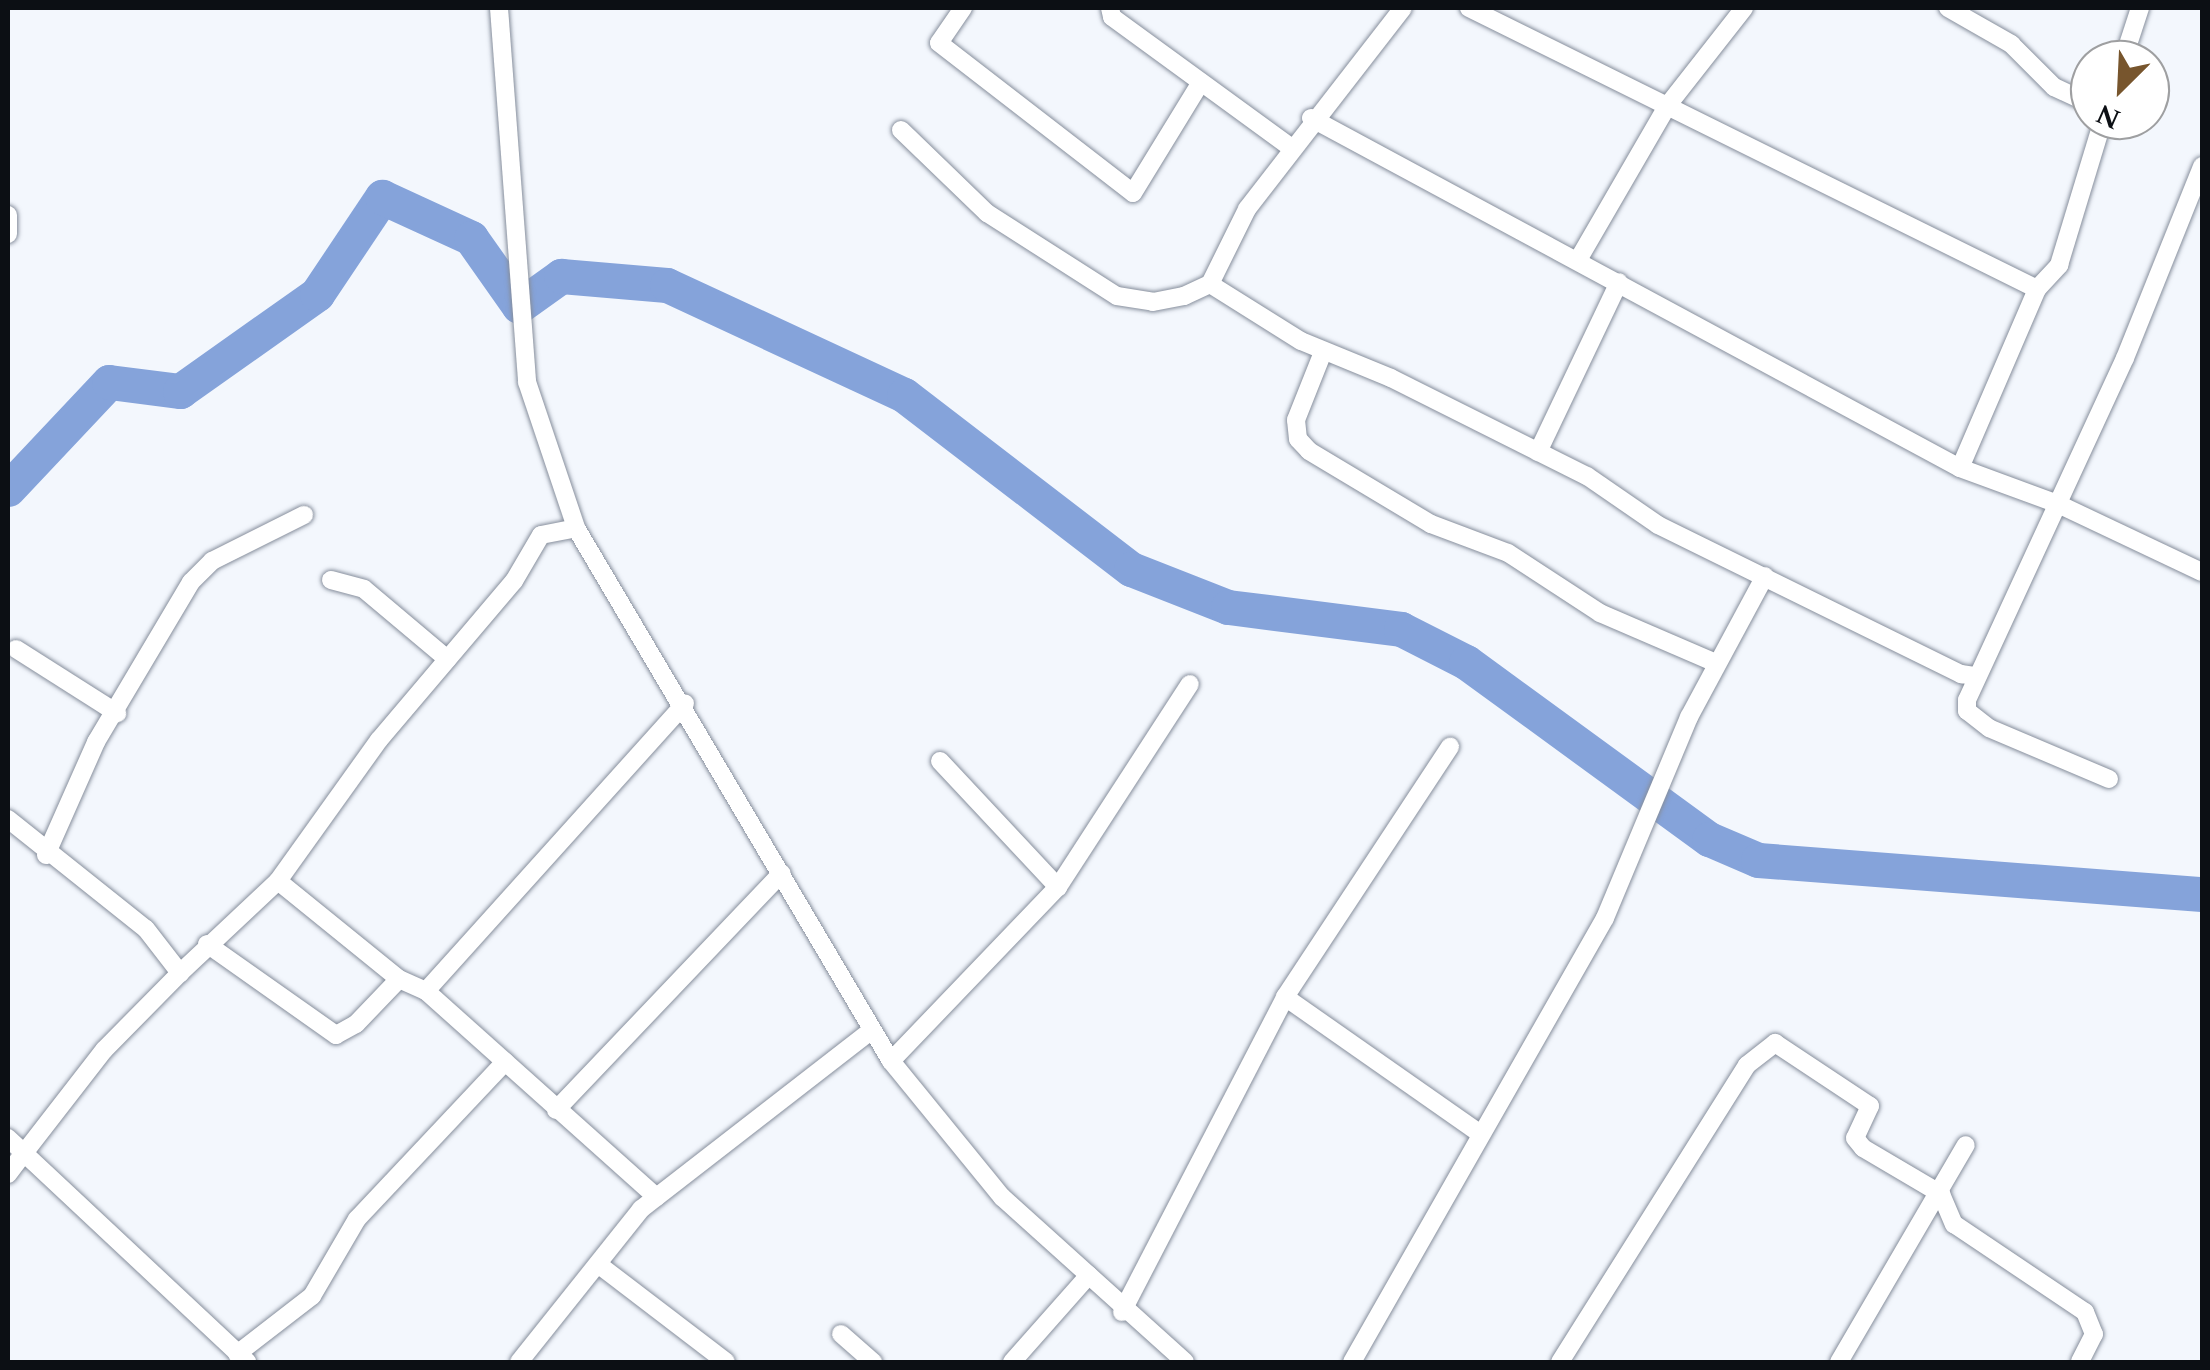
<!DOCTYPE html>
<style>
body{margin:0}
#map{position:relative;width:2210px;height:1370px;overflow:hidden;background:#f3f7fd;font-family:Spectral,serif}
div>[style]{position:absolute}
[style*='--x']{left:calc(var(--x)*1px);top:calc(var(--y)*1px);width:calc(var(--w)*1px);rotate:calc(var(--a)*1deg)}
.river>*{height:35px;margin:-17.5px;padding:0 17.5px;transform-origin:17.5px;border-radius:17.5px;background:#85a3da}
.roads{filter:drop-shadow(0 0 2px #868e9c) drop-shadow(0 0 2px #868e9c)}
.minor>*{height:18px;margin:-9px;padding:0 9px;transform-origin:9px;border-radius:9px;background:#fff}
span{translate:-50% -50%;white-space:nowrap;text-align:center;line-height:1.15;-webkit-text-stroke:8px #fff;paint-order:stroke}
.frame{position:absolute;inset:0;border:10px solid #0c0f14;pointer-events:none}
.north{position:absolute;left:2070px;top:40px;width:100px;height:100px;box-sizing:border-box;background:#fff;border:2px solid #9e9fa1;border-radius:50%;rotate:204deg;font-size:28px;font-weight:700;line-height:40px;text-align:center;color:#0c0f14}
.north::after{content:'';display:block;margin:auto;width:35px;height:45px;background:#77552d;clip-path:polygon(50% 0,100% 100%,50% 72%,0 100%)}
</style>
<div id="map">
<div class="river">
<i style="--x:8;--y:489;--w:147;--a:-46.7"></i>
<i style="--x:109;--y:382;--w:72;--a:7.2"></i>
<i style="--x:180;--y:391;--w:168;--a:-35.3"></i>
<i style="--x:317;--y:294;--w:117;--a:-56.2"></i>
<i style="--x:382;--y:197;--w:98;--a:24.7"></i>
<i style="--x:471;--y:238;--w:83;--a:54.8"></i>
<i style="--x:519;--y:306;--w:52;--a:-35.5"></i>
<i style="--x:561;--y:276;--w:106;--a:4.9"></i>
<i style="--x:667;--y:285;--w:261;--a:24.9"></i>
<i style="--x:904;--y:395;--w:286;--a:37.5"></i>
<i style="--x:1131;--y:569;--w:104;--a:21.4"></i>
<i style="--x:1228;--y:607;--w:174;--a:7.2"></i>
<i style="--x:1401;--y:629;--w:73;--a:26.9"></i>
<i style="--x:1466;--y:662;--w:301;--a:36.1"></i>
<i style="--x:1709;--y:839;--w:53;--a:23.2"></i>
<i style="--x:1758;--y:860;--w:445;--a:4.4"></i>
</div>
<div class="roads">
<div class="minor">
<i style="--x:499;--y:8;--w:375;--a:85.7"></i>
<i style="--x:527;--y:382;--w:154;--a:71.4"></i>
<i style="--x:576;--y:528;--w:619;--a:59.42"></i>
<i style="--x:891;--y:1061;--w:176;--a:50.8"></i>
<i style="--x:1002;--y:1197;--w:246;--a:42"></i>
<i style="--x:963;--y:8;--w:42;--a:124.4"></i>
<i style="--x:939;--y:43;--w:245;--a:37.7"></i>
<i style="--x:1133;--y:193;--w:130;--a:-58.5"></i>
<i style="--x:1110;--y:8;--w:9;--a:77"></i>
<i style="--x:1112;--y:17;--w:220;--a:36.1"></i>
<i style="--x:1469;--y:8;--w:634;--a:26.32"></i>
<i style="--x:1948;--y:8;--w:73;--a:29.7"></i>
<i style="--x:2011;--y:44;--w:61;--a:45"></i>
<i style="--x:2054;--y:87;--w:40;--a:25"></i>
<i style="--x:2123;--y:60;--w:55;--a:-71.9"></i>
<i style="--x:1311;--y:118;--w:737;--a:28.34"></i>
<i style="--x:1960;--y:468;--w:104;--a:20.2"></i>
<i style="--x:2058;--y:504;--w:159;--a:25.3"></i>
<i style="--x:901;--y:130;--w:120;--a:44"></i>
<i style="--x:987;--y:213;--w:154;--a:32.6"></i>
<i style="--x:1117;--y:296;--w:36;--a:9"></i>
<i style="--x:1153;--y:302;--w:32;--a:-11"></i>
<i style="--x:1184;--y:296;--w:29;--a:-25"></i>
<i style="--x:1210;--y:284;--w:84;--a:-63.7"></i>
<i style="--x:1247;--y:209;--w:254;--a:-52.2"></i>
<i style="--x:8;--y:215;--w:19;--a:90"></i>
<i style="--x:1578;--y:260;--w:179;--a:-59.9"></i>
<i style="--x:1668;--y:105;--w:123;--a:-51.9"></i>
<i style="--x:1210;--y:284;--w:107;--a:32.1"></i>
<i style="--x:1301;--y:341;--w:97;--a:22.3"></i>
<i style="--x:1391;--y:378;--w:219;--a:26.6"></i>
<i style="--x:1587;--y:476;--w:86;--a:34.6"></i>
<i style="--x:1658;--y:525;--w:338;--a:26.2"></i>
<i style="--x:1961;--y:674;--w:15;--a:8"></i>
<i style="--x:1323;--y:352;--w:73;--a:111.7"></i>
<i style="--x:1296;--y:420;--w:19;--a:84"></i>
<i style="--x:1298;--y:439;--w:16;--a:47"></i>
<i style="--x:1309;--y:451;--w:142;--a:30.9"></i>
<i style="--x:1431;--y:524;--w:82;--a:20.6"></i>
<i style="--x:1508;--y:553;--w:110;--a:33.1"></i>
<i style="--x:1600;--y:613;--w:126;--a:23.3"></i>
<i style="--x:1538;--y:452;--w:188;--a:-64.5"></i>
<i style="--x:1960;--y:468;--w:195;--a:-66.7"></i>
<i style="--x:2037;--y:289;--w:33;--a:-47"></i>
<i style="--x:2059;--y:265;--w:152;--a:-73.1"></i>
<i style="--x:331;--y:580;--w:34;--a:15"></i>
<i style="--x:364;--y:589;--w:109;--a:40.1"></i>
<i style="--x:16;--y:649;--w:120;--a:32.4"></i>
<i style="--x:940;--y:761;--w:173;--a:46.9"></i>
<i style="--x:2109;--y:779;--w:130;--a:-157"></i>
<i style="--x:1989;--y:728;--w:28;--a:-142"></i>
<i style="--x:1967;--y:711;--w:11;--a:-90"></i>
<i style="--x:1967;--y:700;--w:377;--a:-65.2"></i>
<i style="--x:2125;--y:358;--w:207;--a:-68.1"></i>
<i style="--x:8;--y:819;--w:176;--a:38.6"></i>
<i style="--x:146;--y:929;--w:56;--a:52.3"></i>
<i style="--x:180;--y:973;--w:108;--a:134.6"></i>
<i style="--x:104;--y:1050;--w:130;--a:127.8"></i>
<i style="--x:24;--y:1153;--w:22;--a:-137"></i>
<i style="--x:46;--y:855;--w:124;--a:-66.1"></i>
<i style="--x:96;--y:742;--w:186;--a:-59.3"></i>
<i style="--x:191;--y:582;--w:30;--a:-45"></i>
<i style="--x:212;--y:561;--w:103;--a:-26.6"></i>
<i style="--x:278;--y:881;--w:156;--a:39"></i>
<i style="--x:399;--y:979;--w:30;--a:24"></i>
<i style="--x:426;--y:991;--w:309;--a:41.8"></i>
<i style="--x:207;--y:944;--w:158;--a:35.2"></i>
<i style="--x:336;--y:1035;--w:23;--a:-29"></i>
<i style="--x:356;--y:1024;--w:62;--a:-46.3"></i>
<i style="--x:180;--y:973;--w:134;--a:-43.2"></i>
<i style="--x:278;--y:881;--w:173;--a:-54.4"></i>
<i style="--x:379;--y:740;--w:209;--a:-49.7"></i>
<i style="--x:514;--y:581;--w:53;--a:-59.6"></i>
<i style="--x:541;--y:535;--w:36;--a:-11"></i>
<i style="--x:426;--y:991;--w:387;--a:-48"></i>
<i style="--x:1285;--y:997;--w:237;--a:35"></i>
<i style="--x:891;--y:1061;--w:241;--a:-46.2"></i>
<i style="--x:1058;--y:887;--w:242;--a:-57"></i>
<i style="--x:556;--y:1110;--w:327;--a:-46.4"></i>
<i style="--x:8;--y:1174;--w:26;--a:-53"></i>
<i style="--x:24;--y:1153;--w:306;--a:43.1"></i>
<i style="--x:598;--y:1264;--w:161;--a:37.4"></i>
<i style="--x:1122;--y:1312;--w:355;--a:-62.6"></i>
<i style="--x:1285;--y:997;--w:300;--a:-56.6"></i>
<i style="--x:841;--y:1334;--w:43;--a:41.2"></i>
<i style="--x:237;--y:1354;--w:95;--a:-37.7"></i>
<i style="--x:312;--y:1296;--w:89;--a:-59.7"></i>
<i style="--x:357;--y:1219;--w:216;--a:-46.7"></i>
<i style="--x:519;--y:1362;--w:196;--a:-51.4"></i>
<i style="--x:641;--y:1209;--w:292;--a:-37.8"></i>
<i style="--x:1012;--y:1362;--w:116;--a:-48.5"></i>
<i style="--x:1352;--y:1362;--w:511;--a:-60.32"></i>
<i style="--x:1605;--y:918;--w:218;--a:-67.3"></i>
<i style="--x:1689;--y:717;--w:160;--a:-61.7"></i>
<i style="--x:1560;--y:1362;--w:351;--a:-57.8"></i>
<i style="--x:1747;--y:1065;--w:36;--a:-38"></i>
<i style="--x:1775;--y:1043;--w:114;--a:33.6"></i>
<i style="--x:1870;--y:1106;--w:35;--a:115"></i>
<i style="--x:1855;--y:1138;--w:13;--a:51"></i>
<i style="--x:1863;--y:1148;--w:91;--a:30.5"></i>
<i style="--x:1941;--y:1194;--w:33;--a:67"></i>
<i style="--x:1954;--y:1224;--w:158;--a:33.9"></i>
<i style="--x:2085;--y:1312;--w:24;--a:68"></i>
<i style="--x:2094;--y:1334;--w:31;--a:117"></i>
<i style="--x:1839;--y:1362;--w:251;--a:-59.7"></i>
</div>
</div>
<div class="frame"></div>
<div class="north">N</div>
</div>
